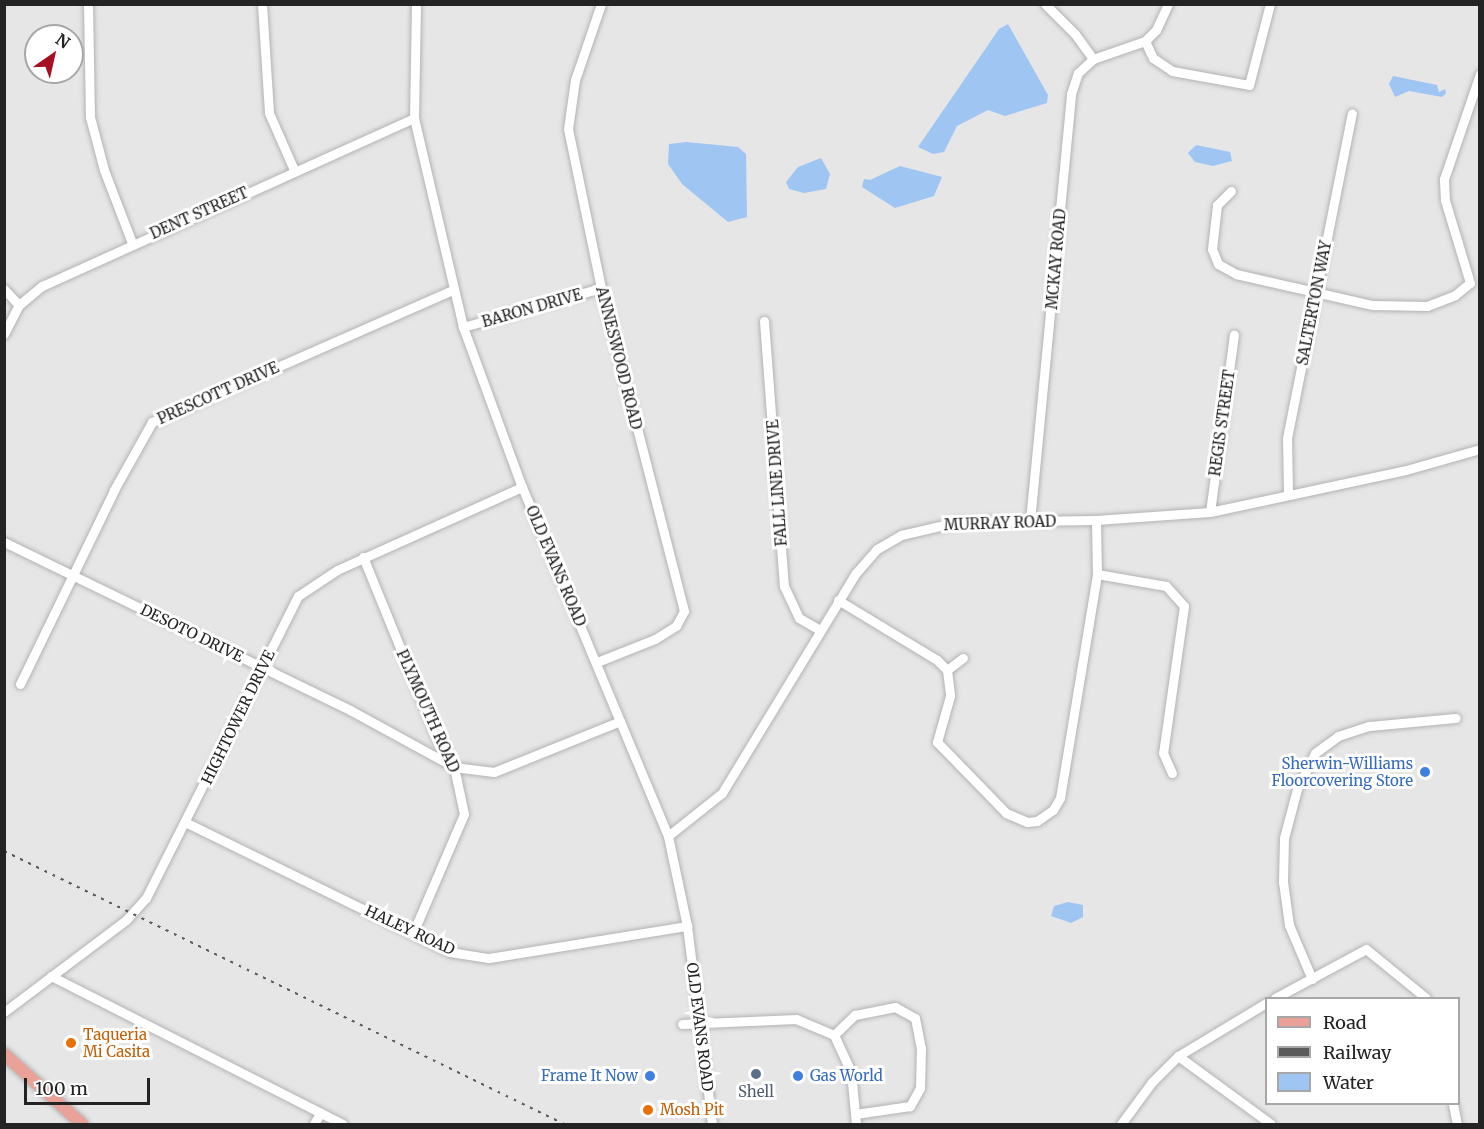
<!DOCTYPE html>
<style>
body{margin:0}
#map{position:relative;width:1484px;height:1129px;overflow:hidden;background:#e6e6e7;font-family:Merriweather,serif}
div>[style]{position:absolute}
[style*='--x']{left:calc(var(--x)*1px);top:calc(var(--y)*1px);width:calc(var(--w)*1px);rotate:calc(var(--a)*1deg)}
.water>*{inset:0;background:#9fc5f3}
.roads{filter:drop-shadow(0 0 2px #b2b3b4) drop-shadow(0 0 2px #b2b3b4)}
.minor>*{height:9px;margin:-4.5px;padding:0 4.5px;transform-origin:4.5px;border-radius:4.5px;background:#fff}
.major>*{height:12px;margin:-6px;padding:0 6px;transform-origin:6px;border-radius:6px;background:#eaa198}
.rail>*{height:2px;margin-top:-1px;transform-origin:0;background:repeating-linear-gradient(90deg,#5b5b5b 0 3px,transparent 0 9px)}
.dots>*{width:16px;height:16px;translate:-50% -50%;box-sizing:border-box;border:3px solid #fff;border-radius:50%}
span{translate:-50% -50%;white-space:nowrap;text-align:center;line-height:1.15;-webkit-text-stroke:6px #fff;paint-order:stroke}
.street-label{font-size:15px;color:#232323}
.shop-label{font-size:15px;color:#366cbe}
.right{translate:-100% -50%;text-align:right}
.left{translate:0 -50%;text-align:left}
.food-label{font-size:15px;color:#c56008}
.service-label{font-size:15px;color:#4e5e75}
.frame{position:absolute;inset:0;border:6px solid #232323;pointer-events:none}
.legend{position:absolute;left:1265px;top:997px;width:195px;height:108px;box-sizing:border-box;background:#fff;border:2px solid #a7a7a7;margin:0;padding:8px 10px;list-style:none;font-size:18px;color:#232323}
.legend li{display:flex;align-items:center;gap:12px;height:30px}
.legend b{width:30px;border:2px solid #a7a7a7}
.north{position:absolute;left:24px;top:24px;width:60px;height:60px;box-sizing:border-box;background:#fff;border:2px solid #a7a7a7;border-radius:50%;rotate:34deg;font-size:16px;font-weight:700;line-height:24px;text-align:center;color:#232323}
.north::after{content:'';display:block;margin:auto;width:21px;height:27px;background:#a70f22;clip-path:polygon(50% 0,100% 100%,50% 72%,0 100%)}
.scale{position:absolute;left:24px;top:1078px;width:126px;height:27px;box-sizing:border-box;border:3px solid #232323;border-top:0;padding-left:8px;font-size:18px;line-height:21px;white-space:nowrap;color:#232323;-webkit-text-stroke:4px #fff;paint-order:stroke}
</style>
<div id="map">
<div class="water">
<i style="clip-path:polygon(1008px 24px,1048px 95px,1047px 103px,1005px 116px,988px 110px,957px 126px,944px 152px,933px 154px,918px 147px,999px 29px)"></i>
<i style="clip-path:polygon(1393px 76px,1437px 85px,1439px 92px,1445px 89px,1446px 93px,1442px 97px,1409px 91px,1395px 97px,1389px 84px)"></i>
<i style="clip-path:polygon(686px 142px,738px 147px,746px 154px,747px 217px,728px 222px,682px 184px,668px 164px,669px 144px)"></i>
<i style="clip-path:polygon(1196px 145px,1230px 152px,1232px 161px,1213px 166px,1195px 162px,1188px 153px)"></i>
<i style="clip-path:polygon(821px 158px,830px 174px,826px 189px,804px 193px,789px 189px,786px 182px,798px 167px)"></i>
<i style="clip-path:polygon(900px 166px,942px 177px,934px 196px,895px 208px,862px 187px,864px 179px,870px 180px)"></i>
<i style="clip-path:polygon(1068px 902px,1083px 905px,1083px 917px,1071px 923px,1051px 916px,1054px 906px)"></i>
</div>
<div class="roads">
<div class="minor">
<i style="--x:88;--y:4;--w:113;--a:89"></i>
<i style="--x:90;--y:117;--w:55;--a:75.2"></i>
<i style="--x:104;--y:170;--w:78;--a:69"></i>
<i style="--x:262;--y:4;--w:109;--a:86.3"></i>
<i style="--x:269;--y:113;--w:62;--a:66.3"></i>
<i style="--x:416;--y:4;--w:114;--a:91"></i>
<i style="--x:414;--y:118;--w:215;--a:76.8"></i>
<i style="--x:463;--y:327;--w:171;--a:69.8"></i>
<i style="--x:522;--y:487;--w:378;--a:67.3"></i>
<i style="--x:668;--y:836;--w:92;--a:78.1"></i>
<i style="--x:687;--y:926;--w:200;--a:82.8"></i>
<i style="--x:1045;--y:4;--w:42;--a:45"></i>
<i style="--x:1075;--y:34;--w:31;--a:54"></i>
<i style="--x:1145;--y:41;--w:19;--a:65"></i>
<i style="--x:1153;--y:58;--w:23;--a:34"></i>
<i style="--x:1172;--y:71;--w:78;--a:10.3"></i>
<i style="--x:1249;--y:85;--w:84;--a:-75.5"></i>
<i style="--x:1231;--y:191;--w:20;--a:135"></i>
<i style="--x:1217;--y:205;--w:44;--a:96.5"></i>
<i style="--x:1212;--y:249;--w:16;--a:68"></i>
<i style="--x:1218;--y:264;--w:21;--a:29"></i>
<i style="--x:1236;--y:274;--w:140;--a:12.8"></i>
<i style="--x:1373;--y:305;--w:54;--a:1.1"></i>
<i style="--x:1427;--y:306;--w:30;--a:-21"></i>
<i style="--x:1455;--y:295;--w:19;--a:-39"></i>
<i style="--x:1470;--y:283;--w:87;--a:-106.8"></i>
<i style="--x:1445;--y:200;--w:21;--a:-93"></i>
<i style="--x:1444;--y:179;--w:111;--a:-71.1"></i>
<i style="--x:4;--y:289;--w:22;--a:47"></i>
<i style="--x:764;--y:321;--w:266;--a:85.7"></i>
<i style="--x:784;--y:586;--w:35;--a:65"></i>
<i style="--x:799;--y:618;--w:24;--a:30"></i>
<i style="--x:463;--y:327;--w:143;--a:-15.8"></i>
<i style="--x:4;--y:334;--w:33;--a:-63"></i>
<i style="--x:19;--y:305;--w:30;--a:-40"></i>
<i style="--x:42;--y:286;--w:408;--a:-24.3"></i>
<i style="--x:1288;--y:493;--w:55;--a:-91"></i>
<i style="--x:1287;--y:438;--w:331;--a:-78.7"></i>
<i style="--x:1210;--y:512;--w:179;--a:-82.3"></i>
<i style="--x:1030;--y:521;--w:429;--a:-84.5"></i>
<i style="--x:1071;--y:94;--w:22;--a:-72"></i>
<i style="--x:1078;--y:73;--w:21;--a:-43"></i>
<i style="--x:1093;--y:59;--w:55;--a:-19.1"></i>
<i style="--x:1145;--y:41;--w:16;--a:-45"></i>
<i style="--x:1156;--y:30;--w:29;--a:-65"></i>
<i style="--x:4;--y:542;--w:385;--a:25.9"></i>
<i style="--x:350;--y:710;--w:119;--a:28.7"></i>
<i style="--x:454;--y:767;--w:40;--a:7.1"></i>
<i style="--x:494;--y:772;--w:136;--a:-22"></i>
<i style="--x:363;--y:557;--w:199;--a:67.8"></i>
<i style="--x:438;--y:741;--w:31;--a:58"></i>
<i style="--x:454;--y:767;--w:48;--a:78"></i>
<i style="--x:464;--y:814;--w:129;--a:113.2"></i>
<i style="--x:1097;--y:574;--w:70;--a:9.9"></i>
<i style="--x:1166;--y:586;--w:27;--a:48"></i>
<i style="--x:1184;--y:606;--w:148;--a:98.1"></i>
<i style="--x:1163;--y:753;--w:22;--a:66"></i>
<i style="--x:838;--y:600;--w:116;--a:31.2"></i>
<i style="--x:937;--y:660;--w:14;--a:45"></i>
<i style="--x:947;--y:670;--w:26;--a:83"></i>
<i style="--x:950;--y:696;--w:48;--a:105.8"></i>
<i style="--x:937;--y:742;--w:99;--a:45.8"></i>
<i style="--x:1006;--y:813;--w:23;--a:23"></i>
<i style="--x:1027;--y:822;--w:10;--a:-6"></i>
<i style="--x:1037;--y:821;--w:19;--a:-35"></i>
<i style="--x:1053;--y:810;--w:14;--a:-60"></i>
<i style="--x:1060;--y:798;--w:227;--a:-80.6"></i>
<i style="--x:1097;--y:574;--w:54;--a:-91.1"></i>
<i style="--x:597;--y:662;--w:62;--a:-21.6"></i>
<i style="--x:655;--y:639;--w:25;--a:-32"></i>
<i style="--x:676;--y:626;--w:17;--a:-62"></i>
<i style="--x:684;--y:611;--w:333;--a:-104.4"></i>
<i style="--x:601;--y:288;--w:162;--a:-101.7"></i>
<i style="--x:568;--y:129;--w:49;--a:-81.9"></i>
<i style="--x:575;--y:80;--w:80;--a:-71.1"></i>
<i style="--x:947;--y:670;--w:20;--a:-37"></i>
<i style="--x:20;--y:684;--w:216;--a:-64.1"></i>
<i style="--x:114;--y:490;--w:78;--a:-60.8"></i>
<i style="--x:152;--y:422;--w:329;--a:-23.7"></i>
<i style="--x:187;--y:823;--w:293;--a:26.1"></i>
<i style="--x:450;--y:952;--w:39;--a:9"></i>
<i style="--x:489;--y:958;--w:201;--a:-9.2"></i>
<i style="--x:668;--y:836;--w:69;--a:-38.5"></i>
<i style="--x:722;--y:793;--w:258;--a:-58.7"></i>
<i style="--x:856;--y:573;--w:32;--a:-49"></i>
<i style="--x:877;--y:549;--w:28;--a:-30"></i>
<i style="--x:901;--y:535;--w:57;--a:-13.1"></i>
<i style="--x:957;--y:522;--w:139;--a:-0.8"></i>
<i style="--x:1096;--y:520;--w:114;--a:-4"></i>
<i style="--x:1210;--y:512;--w:200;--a:-12.1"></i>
<i style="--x:1406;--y:470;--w:77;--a:-15.8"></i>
<i style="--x:51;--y:976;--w:327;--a:26.9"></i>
<i style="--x:1312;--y:979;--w:59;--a:-113.1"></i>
<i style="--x:1289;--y:925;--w:43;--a:-97.9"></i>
<i style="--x:1283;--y:882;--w:44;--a:-88.7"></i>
<i style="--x:1284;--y:838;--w:51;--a:-75.1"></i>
<i style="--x:1297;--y:789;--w:40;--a:-63.4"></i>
<i style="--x:1315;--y:753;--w:29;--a:-36"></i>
<i style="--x:1338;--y:736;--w:33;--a:-18"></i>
<i style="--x:1369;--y:726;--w:87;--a:-5.3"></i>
<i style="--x:1275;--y:998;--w:103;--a:-28.3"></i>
<i style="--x:1366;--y:949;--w:77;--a:39.2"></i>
<i style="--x:4;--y:1012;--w:153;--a:-37"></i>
<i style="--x:126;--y:920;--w:30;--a:-48"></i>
<i style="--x:146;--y:898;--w:338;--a:-63.3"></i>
<i style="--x:298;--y:596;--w:47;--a:-33.7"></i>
<i style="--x:337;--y:570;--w:203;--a:-24.2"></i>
<i style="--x:682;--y:1024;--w:114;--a:-2.5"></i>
<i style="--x:796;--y:1019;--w:41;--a:22.8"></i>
<i style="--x:834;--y:1035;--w:41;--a:65.3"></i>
<i style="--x:851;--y:1072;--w:52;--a:84.5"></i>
<i style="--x:834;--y:1035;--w:29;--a:-44"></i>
<i style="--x:855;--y:1015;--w:41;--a:-11.3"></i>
<i style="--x:895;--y:1007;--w:23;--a:29"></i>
<i style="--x:915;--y:1018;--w:31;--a:79"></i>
<i style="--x:921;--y:1048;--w:40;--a:91.4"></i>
<i style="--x:920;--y:1088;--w:21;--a:119"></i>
<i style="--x:910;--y:1106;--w:55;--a:171.6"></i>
<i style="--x:1178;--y:1056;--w:115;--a:36.2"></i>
<i style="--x:1453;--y:1104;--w:20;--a:79"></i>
<i style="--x:314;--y:1124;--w:13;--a:-61"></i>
<i style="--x:1121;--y:1124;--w:52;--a:-53.6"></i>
<i style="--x:1152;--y:1082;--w:37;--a:-45"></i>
<i style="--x:1178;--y:1056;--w:103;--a:-31.1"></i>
</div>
<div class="major">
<i style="--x:4;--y:1054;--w:105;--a:41.9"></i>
</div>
</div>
<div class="rail">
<i style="--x:4;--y:851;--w:623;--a:25.99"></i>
</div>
<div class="dots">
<i style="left:1425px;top:772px;background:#3f7fe0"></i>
<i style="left:71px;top:1043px;background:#e8710a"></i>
<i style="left:756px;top:1074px;background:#5c6f8a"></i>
<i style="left:650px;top:1076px;background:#3f7fe0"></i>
<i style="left:798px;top:1076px;background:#3f7fe0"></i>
<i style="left:648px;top:1110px;background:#e8710a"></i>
</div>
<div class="street-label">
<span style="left:199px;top:213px;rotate:-24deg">DENT STREET</span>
<span style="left:1056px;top:259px;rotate:-85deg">MCKAY ROAD</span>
<span style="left:1314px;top:303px;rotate:-79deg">SALTERTON WAY</span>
<span style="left:532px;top:308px;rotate:-16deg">BARON DRIVE</span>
<span style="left:619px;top:358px;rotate:76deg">ANNESWOOD ROAD</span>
<span style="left:218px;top:393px;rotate:-24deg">PRESCOTT DRIVE</span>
<span style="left:1222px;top:423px;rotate:-82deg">REGIS STREET</span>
<span style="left:777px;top:483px;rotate:-94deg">FALL LINE DRIVE</span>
<span style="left:1000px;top:523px;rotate:-2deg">MURRAY ROAD</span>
<span style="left:556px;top:566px;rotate:67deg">OLD EVANS ROAD</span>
<span style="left:192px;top:633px;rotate:26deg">DESOTO DRIVE</span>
<span style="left:428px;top:711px;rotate:66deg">PLYMOUTH ROAD</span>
<span style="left:238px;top:717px;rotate:-64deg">HIGHTOWER DRIVE</span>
<span style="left:410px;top:930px;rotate:25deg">HALEY ROAD</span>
<span style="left:700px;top:1027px;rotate:83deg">OLD EVANS ROAD</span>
</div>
<div class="shop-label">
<span class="right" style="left:1413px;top:772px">Sherwin-Williams<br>Floorcovering Store</span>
<span class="right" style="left:638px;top:1076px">Frame It Now</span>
<span class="left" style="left:810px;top:1076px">Gas World</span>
</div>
<div class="food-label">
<span class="left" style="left:83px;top:1043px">Taqueria<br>Mi Casita</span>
<span class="left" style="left:660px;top:1110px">Mosh Pit</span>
</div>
<div class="service-label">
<span style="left:756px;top:1092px">Shell</span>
</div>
<div class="frame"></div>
<ul class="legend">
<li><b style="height:8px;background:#eaa198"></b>Road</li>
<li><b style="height:8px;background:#5b5b5b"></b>Railway</li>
<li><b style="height:16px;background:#9fc5f3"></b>Water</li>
</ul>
<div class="north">N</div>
<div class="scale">100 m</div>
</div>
